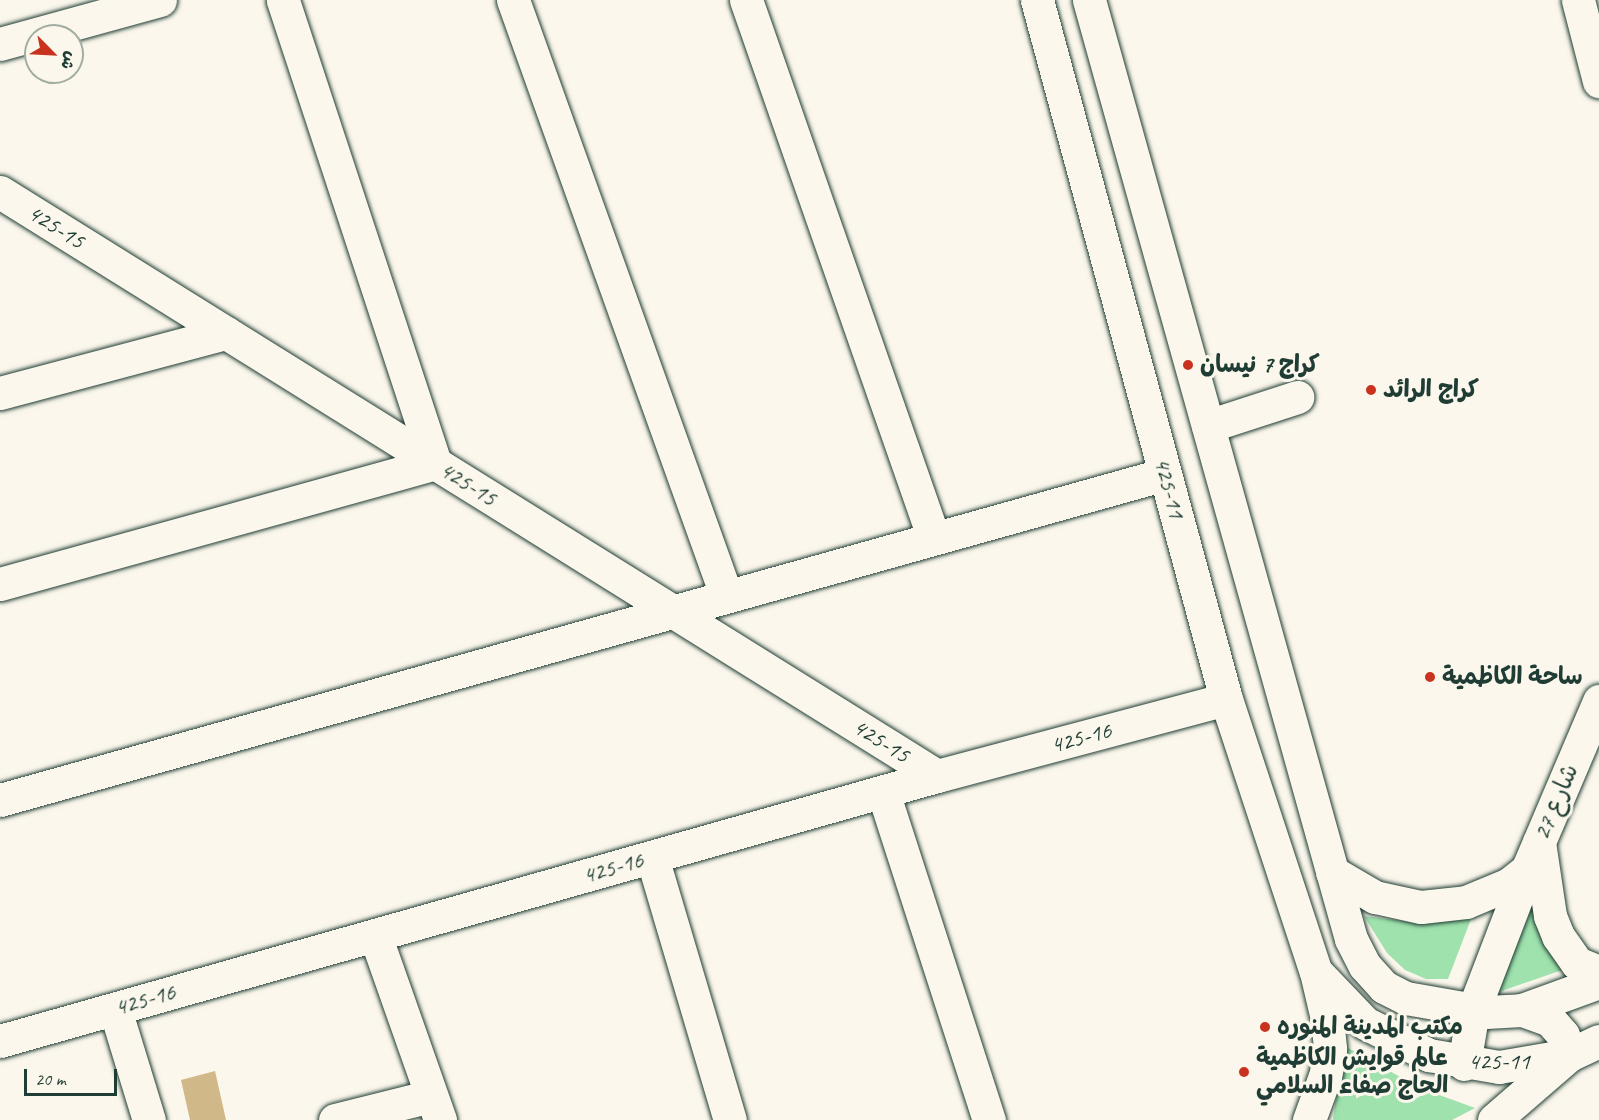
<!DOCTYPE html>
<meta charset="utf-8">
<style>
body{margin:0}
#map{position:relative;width:1599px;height:1120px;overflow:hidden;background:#fbf7ec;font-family:Caveat,"Playpen Sans Arabic",sans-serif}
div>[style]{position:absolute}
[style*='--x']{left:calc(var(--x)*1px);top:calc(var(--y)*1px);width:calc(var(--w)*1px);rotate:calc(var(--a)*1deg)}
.green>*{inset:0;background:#9fe2ad}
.building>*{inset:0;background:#d1b888}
.roads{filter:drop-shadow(0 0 2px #1f3d34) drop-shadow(0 0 2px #1f3d34)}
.minor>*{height:33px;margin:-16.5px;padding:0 16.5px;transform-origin:16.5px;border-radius:16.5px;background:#fbf7ec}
.dots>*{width:16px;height:16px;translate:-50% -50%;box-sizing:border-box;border:3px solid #fbf7ec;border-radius:50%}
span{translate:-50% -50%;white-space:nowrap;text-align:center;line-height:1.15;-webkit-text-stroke:6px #fbf7ec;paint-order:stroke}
.street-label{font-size:24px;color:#1f3d34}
.poi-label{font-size:24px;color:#1f3d34;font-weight:700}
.left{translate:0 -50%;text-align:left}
.north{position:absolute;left:24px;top:24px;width:60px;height:60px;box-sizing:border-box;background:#fbf7ec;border:2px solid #a3ada2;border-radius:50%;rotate:114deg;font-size:16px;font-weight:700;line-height:24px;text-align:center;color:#1f3d34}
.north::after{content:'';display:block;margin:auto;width:21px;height:27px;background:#c8321e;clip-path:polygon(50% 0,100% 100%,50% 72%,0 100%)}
.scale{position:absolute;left:24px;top:1069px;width:93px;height:27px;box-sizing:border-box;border:3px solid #1f3d34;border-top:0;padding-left:8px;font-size:18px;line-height:21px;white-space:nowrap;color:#1f3d34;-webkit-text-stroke:4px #fbf7ec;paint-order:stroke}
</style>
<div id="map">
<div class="green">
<i style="clip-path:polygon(1536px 883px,1571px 967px,1490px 995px)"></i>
<i style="clip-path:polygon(1473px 914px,1448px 979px,1426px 979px,1405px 970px,1387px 953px,1364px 916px,1411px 922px)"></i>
<i style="clip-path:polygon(1343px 1045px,1420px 1088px,1475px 1108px,1452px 1120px,1333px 1120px)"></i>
</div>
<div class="building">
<i style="clip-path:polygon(215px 1071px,226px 1120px,190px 1120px,181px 1080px)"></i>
</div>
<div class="roads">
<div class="minor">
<i style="--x:513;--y:0;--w:632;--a:70.3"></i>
<i style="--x:746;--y:0;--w:568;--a:70.77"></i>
<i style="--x:1037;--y:0;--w:724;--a:74.87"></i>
<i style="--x:1226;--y:699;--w:287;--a:71.8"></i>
<i style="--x:1316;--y:972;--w:48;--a:76.8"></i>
<i style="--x:1327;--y:1019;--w:30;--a:84"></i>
<i style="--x:1330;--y:1049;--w:27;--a:100"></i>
<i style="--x:1325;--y:1076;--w:47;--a:110"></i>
<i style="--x:1089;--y:0;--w:975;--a:74.41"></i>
<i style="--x:1351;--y:939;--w:30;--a:63"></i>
<i style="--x:1365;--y:966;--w:28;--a:48"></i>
<i style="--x:1384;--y:987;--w:25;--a:27"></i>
<i style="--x:1406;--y:998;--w:81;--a:9.9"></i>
<i style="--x:1486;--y:1012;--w:36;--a:-3"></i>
<i style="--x:1522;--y:1010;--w:82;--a:-20"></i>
<i style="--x:1578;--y:0;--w:84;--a:75.5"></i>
<i style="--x:0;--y:44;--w:166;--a:-15.4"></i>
<i style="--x:0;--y:192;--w:1104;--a:31.93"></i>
<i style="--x:0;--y:393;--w:234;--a:-14.9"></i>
<i style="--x:1208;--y:426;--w:94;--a:-18"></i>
<i style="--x:0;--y:584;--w:452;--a:-15.5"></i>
<i style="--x:435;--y:463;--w:487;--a:-108.2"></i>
<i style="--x:883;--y:792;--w:345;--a:72.1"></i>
<i style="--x:0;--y:800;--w:1210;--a:-15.63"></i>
<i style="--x:1539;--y:842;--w:75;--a:81.5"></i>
<i style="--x:1550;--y:916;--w:22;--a:68"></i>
<i style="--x:1558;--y:936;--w:33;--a:55"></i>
<i style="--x:1577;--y:963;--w:24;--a:22"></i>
<i style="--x:652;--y:857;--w:274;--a:73.5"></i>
<i style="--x:1332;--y:872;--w:50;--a:30.2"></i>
<i style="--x:1375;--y:897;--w:47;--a:12.3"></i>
<i style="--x:1421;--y:907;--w:45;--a:-6.3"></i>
<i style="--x:1466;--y:902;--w:47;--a:-22.7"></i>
<i style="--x:1509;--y:884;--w:23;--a:-38"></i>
<i style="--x:375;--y:935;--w:196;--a:70.6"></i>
<i style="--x:1319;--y:975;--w:66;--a:46.2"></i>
<i style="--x:1365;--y:1023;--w:72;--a:26.6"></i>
<i style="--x:1429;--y:1055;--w:71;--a:9.7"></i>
<i style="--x:1499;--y:1067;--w:71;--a:-9.7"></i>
<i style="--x:1569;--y:1055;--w:21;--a:-107"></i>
<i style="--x:1563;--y:1035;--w:20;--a:-131"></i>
<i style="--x:1550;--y:1020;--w:30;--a:-160"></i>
<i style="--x:115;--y:1009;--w:116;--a:73"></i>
<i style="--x:0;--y:1041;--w:974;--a:-15.79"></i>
<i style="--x:937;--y:776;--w:299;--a:-14.9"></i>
<i style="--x:1464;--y:1064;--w:54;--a:-80.4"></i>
<i style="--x:1473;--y:1011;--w:151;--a:-69"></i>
<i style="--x:1527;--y:870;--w:184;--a:-66.9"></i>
<i style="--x:335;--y:1120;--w:99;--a:-14"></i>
<i style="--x:1494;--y:1120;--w:99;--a:-40.9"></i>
<i style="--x:1569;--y:1055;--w:33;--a:-25"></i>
</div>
</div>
<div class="dots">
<i style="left:1188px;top:365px;background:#c8321e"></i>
<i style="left:1371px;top:390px;background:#c8321e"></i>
<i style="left:1430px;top:677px;background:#c8321e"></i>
<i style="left:1265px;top:1027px;background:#c8321e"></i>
<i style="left:1244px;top:1072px;background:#c8321e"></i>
</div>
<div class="street-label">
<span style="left:56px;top:227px;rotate:32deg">425-15</span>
<span style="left:468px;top:484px;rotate:32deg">425-15</span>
<span style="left:1169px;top:488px;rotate:75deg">425-11</span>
<span style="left:1081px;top:738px;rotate:-15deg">425-16</span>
<span style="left:881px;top:741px;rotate:32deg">425-15</span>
<span style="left:1556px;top:802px;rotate:-67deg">شارع 27</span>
<span style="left:613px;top:868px;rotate:-16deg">425-16</span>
<span style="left:145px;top:1000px;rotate:-16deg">425-16</span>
<span style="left:1499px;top:1062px">425-11</span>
</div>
<div class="poi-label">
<span class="left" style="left:1200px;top:365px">كراج 7 نيسان</span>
<span class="left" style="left:1383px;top:390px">كراج الرائد</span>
<span class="left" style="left:1442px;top:677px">ساحة الكاظمية</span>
<span class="left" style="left:1277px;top:1027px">مكتب المدينة المنوره</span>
<span class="left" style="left:1256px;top:1072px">عالم قوايش الكاظمية<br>الحاج صفاء السلامي</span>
</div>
<div class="north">ش</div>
<div class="scale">20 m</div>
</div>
